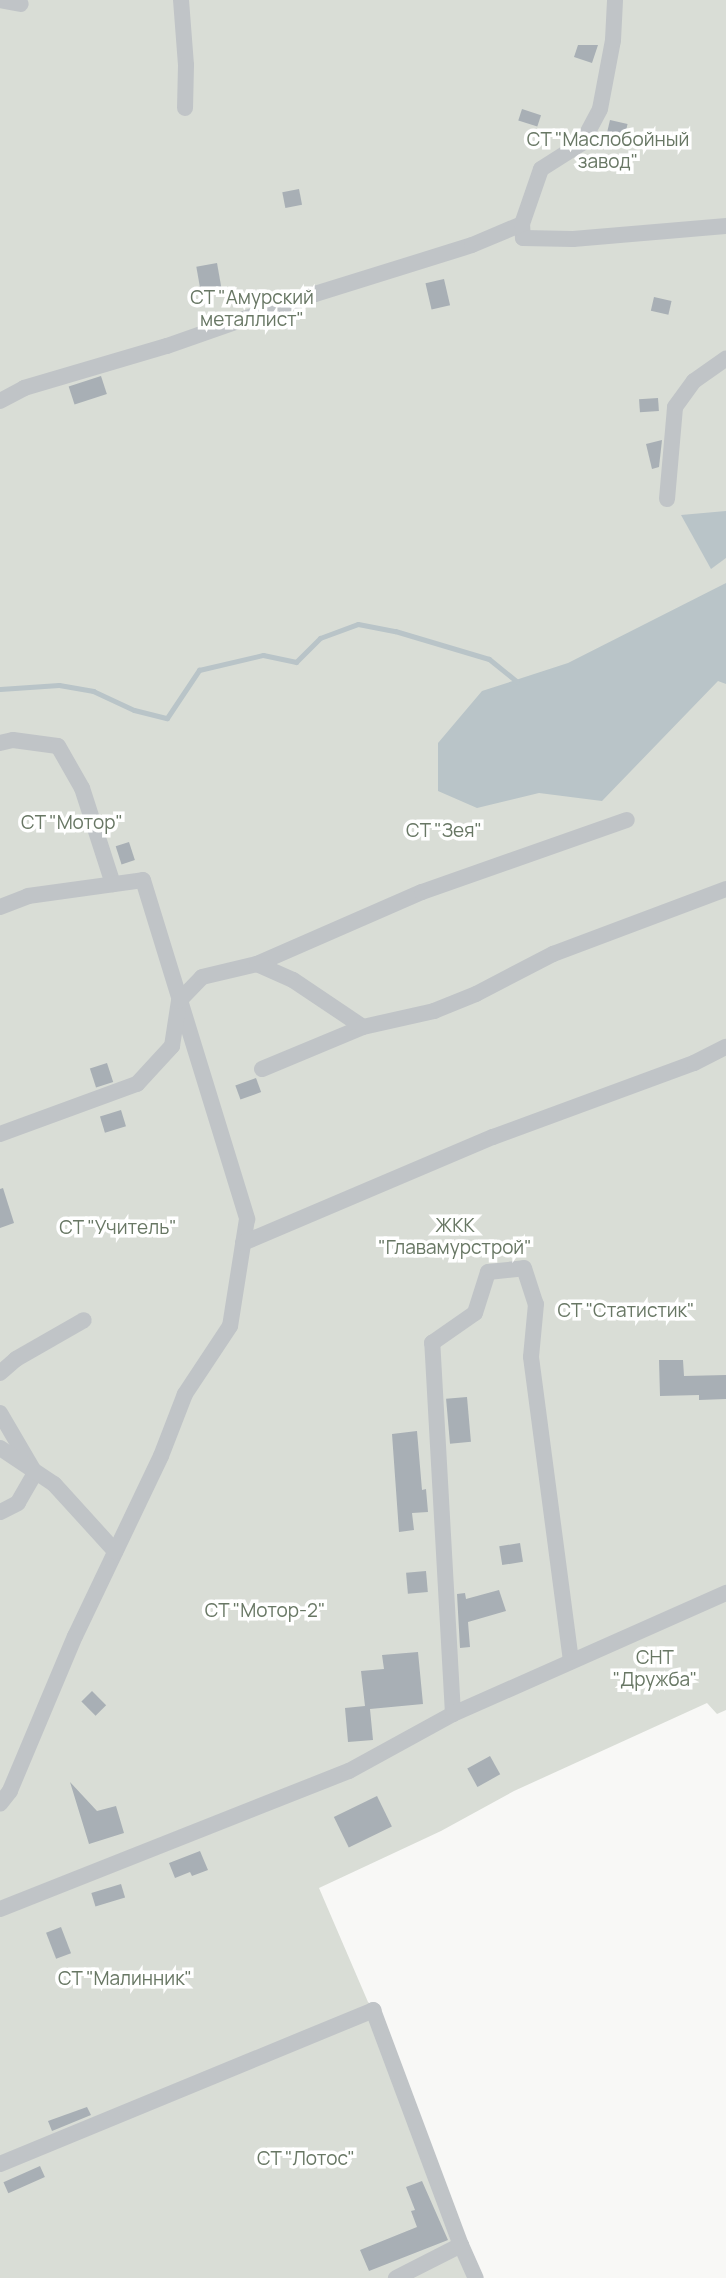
<!DOCTYPE html>
<meta charset="utf-8">
<style>
body{margin:0}
#map{position:relative;width:726px;height:2278px;overflow:hidden;background:#f8f8f6;font-family:Manrope,sans-serif}
div>[style]{position:absolute}
[style*='--x']{left:calc(var(--x)*1px);top:calc(var(--y)*1px);width:calc(var(--w)*1px);rotate:calc(var(--a)*1deg)}
.green>*{inset:0;background:#d9ddd6}
.water>*{inset:0;background:#b9c4c8}
.stream>*{height:5px;margin:-2.5px;padding:0 2.5px;transform-origin:2.5px;border-radius:2.5px;background:#b9c4c8}
.building>*{inset:0;background:#a8afb5;transform-origin:0 0}
.minor>*{height:16px;margin:-8px;padding:0 8px;transform-origin:8px;border-radius:8px;background:#c0c4c7}
span{translate:-50% -50%;white-space:nowrap;text-align:center;line-height:1.15;-webkit-text-stroke:7px #fff;paint-order:stroke}
.park-label{font-size:19px;color:#687764}
</style>
<div id="map">
<div class="green">
<i style="clip-path:polygon(0 0,726px 0,726px 1710px,717px 1714px,707px 1703px,514px 1791px,441px 1831px,319px 1888px,368px 2002px,377px 2010px,468px 2278px,0 2278px)"></i>
</div>
<div class="water">
<i style="clip-path:polygon(726px 511px,726px 558px,711px 569px,681px 515px)"></i>
<i style="clip-path:polygon(726px 583px,726px 684px,718px 681px,602px 801px,539px 793px,477px 808px,438px 791px,438px 743px,482px 691px,568px 663px)"></i>
</div>
<div class="stream">
<i style="--x:0;--y:689;--w:59;--a:-3.9"></i>
<i style="--x:59;--y:685;--w:35;--a:10"></i>
<i style="--x:93;--y:691;--w:45;--a:24.9"></i>
<i style="--x:134;--y:710;--w:34;--a:14"></i>
<i style="--x:167;--y:718;--w:58;--a:-56.3"></i>
<i style="--x:199;--y:670;--w:66;--a:-13.2"></i>
<i style="--x:263;--y:655;--w:34;--a:12"></i>
<i style="--x:296;--y:662;--w:34;--a:-45"></i>
<i style="--x:320;--y:638;--w:40;--a:-20.2"></i>
<i style="--x:358;--y:624;--w:38;--a:11"></i>
<i style="--x:395;--y:631;--w:98;--a:16.6"></i>
<i style="--x:489;--y:659;--w:36;--a:39"></i>
</div>
<div class="building">
<i style="clip-path:polygon(578px 45px,598px 45px,592px 63px,574px 57px)"></i>
<i style="left:522px;top:109px;width:20px;height:12px;rotate:18deg"></i>
<i style="left:610px;top:120px;width:18px;height:16px;rotate:13deg"></i>
<i style="left:299px;top:189px;width:16px;height:17px;rotate:79deg"></i>
<i style="left:217px;top:263px;width:28px;height:21px;rotate:80deg"></i>
<i style="left:444px;top:279px;width:27px;height:19px;rotate:77deg"></i>
<i style="left:654px;top:297px;width:18px;height:14px;rotate:13deg"></i>
<i style="left:101px;top:376px;width:19px;height:34px;rotate:72deg"></i>
<i style="left:658px;top:398px;width:13px;height:19px;rotate:86deg"></i>
<i style="clip-path:polygon(662px 440px,659px 467px,652px 469px,646px 444px)"></i>
<i style="left:129px;top:842px;width:19px;height:14px;rotate:72deg"></i>
<i style="left:107px;top:1063px;width:20px;height:18px;rotate:72deg"></i>
<i style="left:256px;top:1078px;width:15px;height:22px;rotate:70deg"></i>
<i style="left:121px;top:1110px;width:17px;height:22px;rotate:73deg"></i>
<i style="clip-path:polygon(3px 1188px,14px 1223px,0 1228px,0 1189px)"></i>
<i style="clip-path:polygon(659px 1360px,683px 1360px,684px 1376px,726px 1375px,726px 1399px,699px 1400px,699px 1395px,660px 1396px)"></i>
<i style="left:467px;top:1397px;width:45px;height:21px;rotate:85deg"></i>
<i style="clip-path:polygon(417px 1431px,422px 1490px,426px 1489px,428px 1512px,412px 1513px,414px 1530px,399px 1532px,392px 1434px)"></i>
<i style="left:520px;top:1543px;width:19px;height:21px;rotate:81deg"></i>
<i style="left:426px;top:1571px;width:21px;height:20px;rotate:85deg"></i>
<i style="clip-path:polygon(499px 1590px,506px 1611px,468px 1622px,470px 1647px,460px 1648px,457px 1594px,465px 1593px,466px 1599px)"></i>
<i style="clip-path:polygon(418px 1652px,423px 1704px,370px 1709px,373px 1740px,348px 1742px,345px 1708px,365px 1706px,361px 1671px,384px 1669px,382px 1655px)"></i>
<i style="left:92px;top:1691px;width:20px;height:15px;rotate:45deg"></i>
<i style="left:490px;top:1756px;width:21px;height:26px;rotate:61deg"></i>
<i style="clip-path:polygon(70px 1782px,97px 1811px,116px 1806px,124px 1833px,89px 1844px)"></i>
<i style="left:377px;top:1796px;width:34px;height:48px;rotate:64deg"></i>
<i style="clip-path:polygon(200px 1851px,208px 1870px,192px 1876px,190px 1872px,175px 1878px,169px 1863px)"></i>
<i style="left:121px;top:1884px;width:14px;height:31px;rotate:73deg"></i>
<i style="left:61px;top:1927px;width:28px;height:16px;rotate:69deg"></i>
<i style="clip-path:polygon(87px 2107px,91px 2115px,52px 2131px,48px 2121px)"></i>
<i style="left:40px;top:2166px;width:12px;height:40px;rotate:66deg"></i>
<i style="clip-path:polygon(422px 2181px,448px 2240px,369px 2271px,360px 2250px,417px 2227px,411px 2211px,415px 2210px,406px 2187px)"></i>
</div>
<div class="minor">
<i style="--x:0;--y:0;--w:21;--a:11"></i>
<i style="--x:181;--y:0;--w:65;--a:85.6"></i>
<i style="--x:186;--y:65;--w:43;--a:91.3"></i>
<i style="--x:522;--y:224;--w:14;--a:86"></i>
<i style="--x:523;--y:238;--w:50;--a:1.1"></i>
<i style="--x:573;--y:239;--w:154;--a:-4.9"></i>
<i style="--x:0;--y:401;--w:27;--a:-28"></i>
<i style="--x:24;--y:388;--w:149;--a:-16.4"></i>
<i style="--x:167;--y:346;--w:157;--a:-19.4"></i>
<i style="--x:315;--y:294;--w:164;--a:-17.3"></i>
<i style="--x:472;--y:245;--w:54;--a:-22.8"></i>
<i style="--x:522;--y:224;--w:58;--a:-70.9"></i>
<i style="--x:541;--y:169;--w:49;--a:-32.4"></i>
<i style="--x:582;--y:143;--w:38;--a:-62"></i>
<i style="--x:600;--y:109;--w:70;--a:-79.3"></i>
<i style="--x:613;--y:40;--w:40;--a:-87.1"></i>
<i style="--x:667;--y:499;--w:92;--a:-85"></i>
<i style="--x:675;--y:407;--w:32;--a:-54"></i>
<i style="--x:694;--y:381;--w:39;--a:-35"></i>
<i style="--x:0;--y:743;--w:13;--a:-13"></i>
<i style="--x:13;--y:740;--w:45;--a:7.6"></i>
<i style="--x:58;--y:746;--w:48;--a:60.3"></i>
<i style="--x:82;--y:788;--w:101;--a:72.1"></i>
<i style="--x:0;--y:907;--w:30;--a:-21"></i>
<i style="--x:28;--y:896;--w:116;--a:-7.9"></i>
<i style="--x:143;--y:880;--w:355;--a:72.9"></i>
<i style="--x:247;--y:1219;--w:108;--a:99"></i>
<i style="--x:230;--y:1326;--w:82;--a:123.5"></i>
<i style="--x:185;--y:1394;--w:66;--a:111.2"></i>
<i style="--x:161;--y:1456;--w:199;--a:115.5"></i>
<i style="--x:75;--y:1636;--w:168;--a:112.8"></i>
<i style="--x:10;--y:1791;--w:16;--a:128"></i>
<i style="--x:257;--y:964;--w:180;--a:-23.6"></i>
<i style="--x:422;--y:892;--w:217;--a:-19.4"></i>
<i style="--x:262;--y:1069;--w:109;--a:-22.6"></i>
<i style="--x:0;--y:1134;--w:146;--a:-20.1"></i>
<i style="--x:137;--y:1084;--w:52;--a:-47.4"></i>
<i style="--x:172;--y:1046;--w:46;--a:-81.2"></i>
<i style="--x:179;--y:1001;--w:33;--a:-46"></i>
<i style="--x:202;--y:977;--w:57;--a:-13.3"></i>
<i style="--x:257;--y:964;--w:39;--a:24"></i>
<i style="--x:293;--y:980;--w:84;--a:33.9"></i>
<i style="--x:363;--y:1027;--w:73;--a:-12.7"></i>
<i style="--x:434;--y:1011;--w:45;--a:-22"></i>
<i style="--x:476;--y:994;--w:87;--a:-27.5"></i>
<i style="--x:553;--y:954;--w:185;--a:-20.6"></i>
<i style="--x:243;--y:1243;--w:272;--a:-23"></i>
<i style="--x:493;--y:1137;--w:214;--a:-20.2"></i>
<i style="--x:694;--y:1063;--w:36;--a:-27"></i>
<i style="--x:0;--y:1373;--w:21;--a:-41"></i>
<i style="--x:16;--y:1359;--w:78;--a:-29.8"></i>
<i style="--x:0;--y:1413;--w:69;--a:59.7"></i>
<i style="--x:35;--y:1473;--w:34;--a:120"></i>
<i style="--x:18;--y:1503;--w:20;--a:153"></i>
<i style="--x:0;--y:1448;--w:65;--a:33.7"></i>
<i style="--x:54;--y:1484;--w:91;--a:47.7"></i>
<i style="--x:453;--y:1714;--w:372;--a:-93.2"></i>
<i style="--x:432;--y:1343;--w:52;--a:-34.9"></i>
<i style="--x:475;--y:1313;--w:43;--a:-72.4"></i>
<i style="--x:488;--y:1272;--w:36;--a:-6"></i>
<i style="--x:524;--y:1268;--w:38;--a:72"></i>
<i style="--x:536;--y:1304;--w:53;--a:95.4"></i>
<i style="--x:531;--y:1357;--w:307;--a:82.5"></i>
<i style="--x:0;--y:1909;--w:375;--a:-21.6"></i>
<i style="--x:349;--y:1771;--w:119;--a:-28.7"></i>
<i style="--x:453;--y:1714;--w:299;--a:-23.9"></i>
<i style="--x:0;--y:2164;--w:404;--a:-22.4"></i>
<i style="--x:373;--y:2010;--w:251;--a:69.5"></i>
<i style="--x:461;--y:2245;--w:73;--a:153.1"></i>
<i style="--x:461;--y:2245;--w:36;--a:66"></i>
</div>
<div class="park-label">
<span style="left:608px;top:151px">СТ "Маслобойный<br>завод"</span>
<span style="left:252px;top:309px">СТ "Амурский<br>металлист"</span>
<span style="left:72px;top:823px">СТ "Мотор"</span>
<span style="left:444px;top:831px">СТ "Зея"</span>
<span style="left:455px;top:1237px">ЖКК<br>"Главамурстрой"</span>
<span style="left:118px;top:1228px">СТ "Учитель"</span>
<span style="left:626px;top:1311px">СТ "Статистик"</span>
<span style="left:265px;top:1611px">СТ "Мотор-2"</span>
<span style="left:655px;top:1669px">СНТ<br>"Дружба"</span>
<span style="left:125px;top:1979px">СТ "Малинник"</span>
<span style="left:306px;top:2159px">СТ "Лотос"</span>
</div>
</div>
